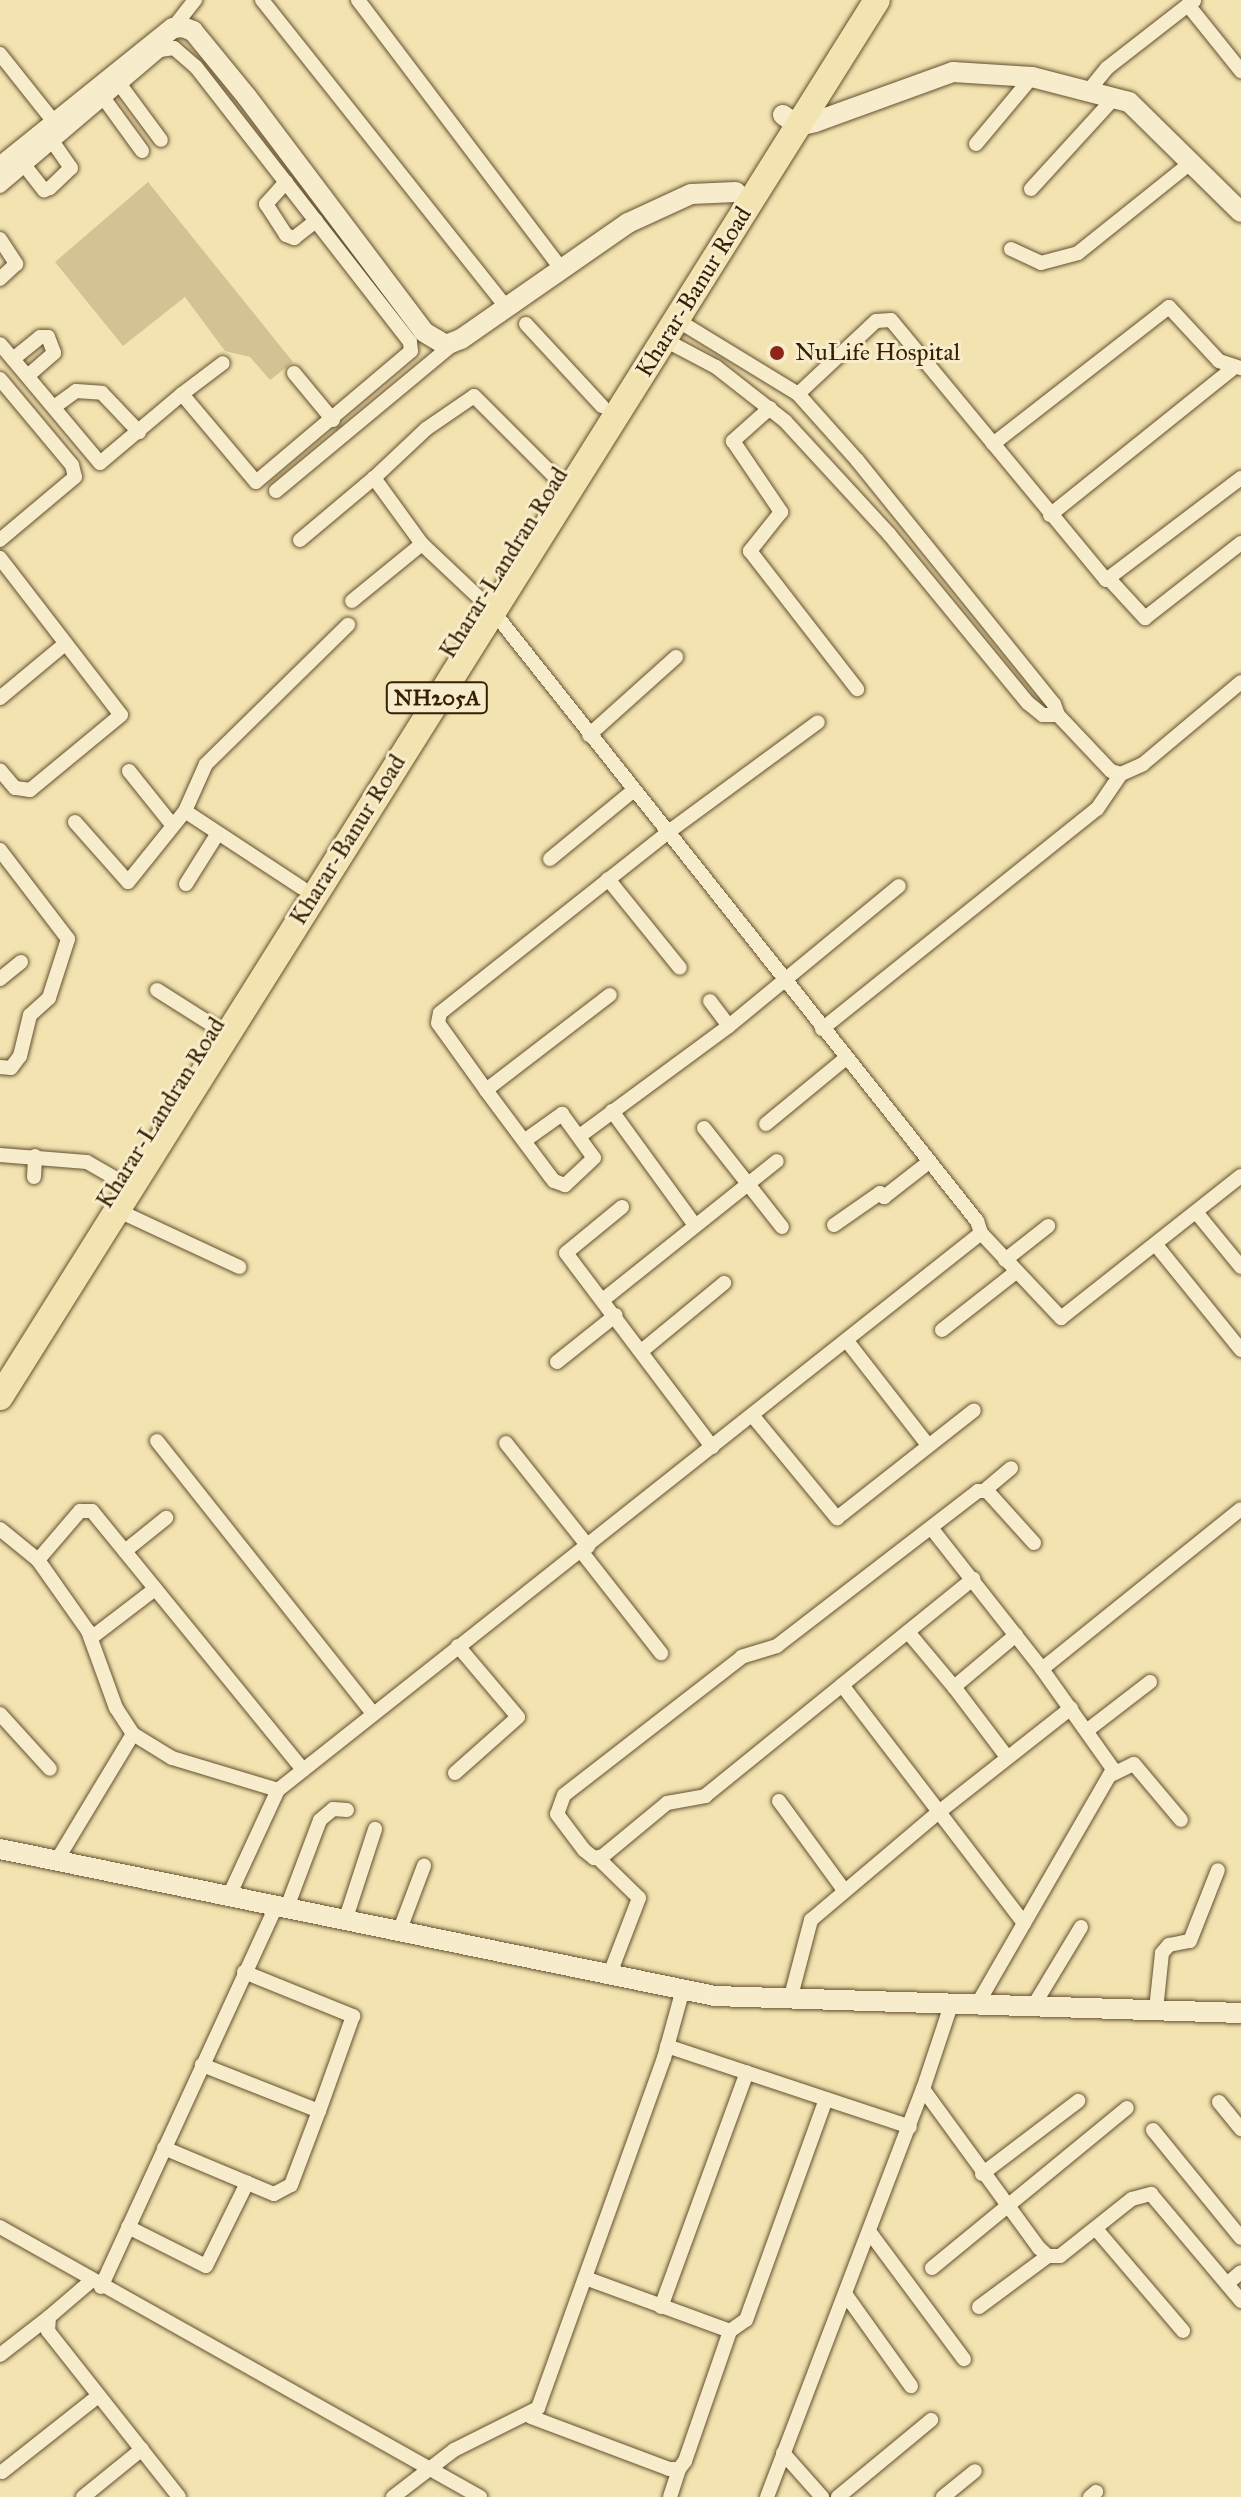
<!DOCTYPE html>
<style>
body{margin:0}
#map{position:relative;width:1241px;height:2497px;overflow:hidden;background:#f3e3b1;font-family:"IM FELL Great Primer",serif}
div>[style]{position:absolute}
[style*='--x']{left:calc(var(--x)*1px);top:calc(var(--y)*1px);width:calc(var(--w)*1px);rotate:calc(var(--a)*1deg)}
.green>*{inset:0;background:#d3c293}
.roads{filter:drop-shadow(0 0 2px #65502e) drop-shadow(0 0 2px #65502e)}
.street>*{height:14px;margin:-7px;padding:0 7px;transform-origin:7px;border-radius:7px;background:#f7edcc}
.secondary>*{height:20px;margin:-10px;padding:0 10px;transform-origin:10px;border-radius:10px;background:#f7edcc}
.highway>*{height:26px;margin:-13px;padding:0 13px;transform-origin:13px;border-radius:13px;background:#f3e3b1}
.dots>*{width:22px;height:22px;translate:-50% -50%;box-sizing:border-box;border:4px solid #f7edcc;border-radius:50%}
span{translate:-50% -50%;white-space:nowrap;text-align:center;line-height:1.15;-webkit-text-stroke:6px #f7edcc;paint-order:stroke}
.shield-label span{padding:2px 6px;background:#f7edcc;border:2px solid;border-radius:6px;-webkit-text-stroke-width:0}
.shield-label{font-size:22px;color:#361f03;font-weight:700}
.street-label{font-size:24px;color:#361f03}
.poi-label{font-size:24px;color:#361f03}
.left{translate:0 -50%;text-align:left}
</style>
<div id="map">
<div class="green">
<i style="clip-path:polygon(148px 182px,293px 362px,270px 380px,250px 357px,225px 351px,185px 297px,123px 346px,55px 262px)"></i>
</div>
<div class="roads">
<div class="street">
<i style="--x:262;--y:0;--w:391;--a:51.5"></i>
<i style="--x:358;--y:0;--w:336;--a:52.9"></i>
<i style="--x:1194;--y:1;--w:7;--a:146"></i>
<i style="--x:1188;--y:5;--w:85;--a:51.2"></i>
<i style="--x:173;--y:28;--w:36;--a:-52"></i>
<i style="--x:0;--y:54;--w:87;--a:51.5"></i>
<i style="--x:121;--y:86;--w:67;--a:53.5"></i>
<i style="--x:1090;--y:89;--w:27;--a:-51"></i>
<i style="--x:1107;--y:68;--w:103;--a:-37.9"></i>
<i style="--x:105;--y:100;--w:63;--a:54"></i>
<i style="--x:976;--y:144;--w:87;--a:-50.1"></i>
<i style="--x:25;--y:166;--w:31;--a:52"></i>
<i style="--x:44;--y:190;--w:6;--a:-18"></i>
<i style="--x:50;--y:188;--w:29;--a:-44"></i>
<i style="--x:71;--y:168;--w:29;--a:-125"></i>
<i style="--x:286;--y:182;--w:30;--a:132"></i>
<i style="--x:266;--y:204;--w:37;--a:57"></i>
<i style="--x:286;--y:235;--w:9;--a:21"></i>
<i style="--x:294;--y:238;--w:28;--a:-38"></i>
<i style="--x:0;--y:186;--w:210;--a:-40.4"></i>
<i style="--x:160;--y:50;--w:14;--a:-8"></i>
<i style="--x:174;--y:48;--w:29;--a:41"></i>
<i style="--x:196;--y:67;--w:348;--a:52.1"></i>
<i style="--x:410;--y:342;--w:9;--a:84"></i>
<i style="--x:411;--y:351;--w:203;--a:139.8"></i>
<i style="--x:256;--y:482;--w:115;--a:-130.1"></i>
<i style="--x:182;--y:394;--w:107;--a:139.9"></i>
<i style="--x:100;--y:463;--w:155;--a:-130"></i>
<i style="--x:1031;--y:189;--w:125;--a:-47.6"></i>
<i style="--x:0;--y:239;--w:30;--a:57"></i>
<i style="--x:16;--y:264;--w:22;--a:137"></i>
<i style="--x:1011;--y:249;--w:33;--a:25"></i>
<i style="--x:1041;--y:263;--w:38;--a:-15"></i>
<i style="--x:1078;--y:253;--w:147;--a:-38.7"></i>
<i style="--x:677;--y:320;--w:142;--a:31.4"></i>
<i style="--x:798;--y:394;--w:89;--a:48.2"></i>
<i style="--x:857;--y:460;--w:314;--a:51.1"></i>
<i style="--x:1054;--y:704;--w:12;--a:70"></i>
<i style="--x:1058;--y:715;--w:77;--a:46.6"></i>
<i style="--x:1111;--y:771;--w:10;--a:17"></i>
<i style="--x:1121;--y:774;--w:24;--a:-24"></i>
<i style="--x:1143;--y:764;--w:128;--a:-39.9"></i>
<i style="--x:526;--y:324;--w:112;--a:47.2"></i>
<i style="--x:665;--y:340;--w:58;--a:27.9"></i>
<i style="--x:716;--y:367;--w:88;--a:38"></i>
<i style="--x:785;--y:421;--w:154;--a:47.4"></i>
<i style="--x:889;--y:534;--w:219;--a:50.6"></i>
<i style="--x:1028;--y:703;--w:19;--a:39"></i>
<i style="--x:1043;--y:715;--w:15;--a:0"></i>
<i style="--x:13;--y:359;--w:35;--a:-39"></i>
<i style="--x:40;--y:337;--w:8;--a:0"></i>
<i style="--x:48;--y:337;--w:17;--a:69"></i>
<i style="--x:54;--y:353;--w:35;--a:139"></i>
<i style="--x:294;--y:373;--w:61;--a:50.3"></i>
<i style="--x:0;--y:379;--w:112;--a:50.1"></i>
<i style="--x:72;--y:465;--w:12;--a:76"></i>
<i style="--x:75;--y:477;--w:98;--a:140"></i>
<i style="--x:182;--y:394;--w:51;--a:-37.1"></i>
<i style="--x:798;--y:394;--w:107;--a:-43.1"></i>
<i style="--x:876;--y:321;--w:15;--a:-4"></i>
<i style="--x:891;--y:320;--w:337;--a:50.4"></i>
<i style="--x:1106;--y:580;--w:169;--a:-37.1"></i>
<i style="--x:54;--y:407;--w:27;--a:-36"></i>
<i style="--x:76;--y:391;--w:26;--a:4"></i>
<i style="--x:102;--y:393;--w:54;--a:46.5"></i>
<i style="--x:770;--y:408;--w:50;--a:138.3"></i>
<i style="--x:733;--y:441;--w:86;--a:55.9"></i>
<i style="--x:781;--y:512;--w:50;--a:128.5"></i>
<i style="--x:750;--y:551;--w:175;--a:52.2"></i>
<i style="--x:993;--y:444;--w:223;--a:-37.9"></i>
<i style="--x:1169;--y:307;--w:74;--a:47.2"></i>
<i style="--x:1219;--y:361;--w:23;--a:18"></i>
<i style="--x:276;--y:491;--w:230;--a:-39.7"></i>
<i style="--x:1050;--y:515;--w:233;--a:-38.7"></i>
<i style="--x:300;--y:540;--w:97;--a:-40"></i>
<i style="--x:0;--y:558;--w:198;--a:52.4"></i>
<i style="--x:121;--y:715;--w:118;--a:140.5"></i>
<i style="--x:30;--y:790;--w:15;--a:-172"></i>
<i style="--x:15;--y:788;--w:23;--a:-130"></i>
<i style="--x:1110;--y:580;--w:52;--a:47.4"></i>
<i style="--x:1145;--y:618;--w:122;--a:-38"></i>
<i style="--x:352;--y:601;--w:90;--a:-39.2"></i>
<i style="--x:0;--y:698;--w:85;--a:-39.7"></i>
<i style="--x:589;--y:735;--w:117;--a:-41.9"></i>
<i style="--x:129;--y:771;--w:70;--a:51.3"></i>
<i style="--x:75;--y:822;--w:80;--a:48.5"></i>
<i style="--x:128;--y:882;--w:91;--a:-51.2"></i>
<i style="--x:0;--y:850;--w:112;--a:52.6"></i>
<i style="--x:68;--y:939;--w:62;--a:107.9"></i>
<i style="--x:49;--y:998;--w:25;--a:138"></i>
<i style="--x:30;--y:1015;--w:42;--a:103.7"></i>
<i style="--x:20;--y:1056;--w:15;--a:127"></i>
<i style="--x:11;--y:1068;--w:11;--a:-175"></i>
<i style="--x:550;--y:859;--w:109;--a:-39.4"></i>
<i style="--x:608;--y:879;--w:114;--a:51"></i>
<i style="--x:186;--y:884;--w:60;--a:-57.9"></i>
<i style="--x:302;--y:888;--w:140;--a:-146.7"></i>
<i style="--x:185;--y:811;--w:51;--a:-65.9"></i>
<i style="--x:206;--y:764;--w:199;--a:-44.4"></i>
<i style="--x:0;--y:979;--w:27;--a:-39"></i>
<i style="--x:157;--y:990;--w:67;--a:32.3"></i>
<i style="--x:710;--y:1001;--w:31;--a:53"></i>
<i style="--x:822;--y:1029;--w:352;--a:-38.7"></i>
<i style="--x:1097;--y:809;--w:42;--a:-55.6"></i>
<i style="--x:486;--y:1090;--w:156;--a:-37.5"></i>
<i style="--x:612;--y:1111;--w:140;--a:54"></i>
<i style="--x:766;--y:1124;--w:104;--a:-39.5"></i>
<i style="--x:704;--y:1128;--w:126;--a:51.8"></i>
<i style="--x:581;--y:1135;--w:184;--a:-36.4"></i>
<i style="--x:729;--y:1026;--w:220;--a:-39.5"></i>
<i style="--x:524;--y:1141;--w:47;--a:-35.4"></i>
<i style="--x:562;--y:1114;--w:54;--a:54"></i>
<i style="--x:594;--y:1158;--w:40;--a:137"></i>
<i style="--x:565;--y:1185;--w:12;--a:-160"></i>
<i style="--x:554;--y:1181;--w:6;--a:-129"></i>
<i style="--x:550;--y:1176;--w:107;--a:-126.7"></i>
<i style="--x:486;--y:1090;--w:82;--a:-125.6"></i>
<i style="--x:438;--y:1023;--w:10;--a:-79"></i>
<i style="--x:440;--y:1013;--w:290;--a:-38.4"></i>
<i style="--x:667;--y:833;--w:187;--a:-36.3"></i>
<i style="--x:0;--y:1155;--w:87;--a:4.6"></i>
<i style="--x:87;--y:1162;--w:38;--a:30"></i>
<i style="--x:34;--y:1177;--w:21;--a:-87"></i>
<i style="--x:622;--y:1207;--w:72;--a:140.6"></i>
<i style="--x:566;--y:1253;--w:243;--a:53"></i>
<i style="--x:117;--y:1210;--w:135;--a:25"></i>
<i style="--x:1196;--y:1212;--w:71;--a:50.7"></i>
<i style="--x:834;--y:1225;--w:56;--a:-34.8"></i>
<i style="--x:880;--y:1193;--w:6;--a:45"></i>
<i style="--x:884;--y:1197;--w:57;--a:-37.9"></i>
<i style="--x:981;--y:1233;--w:117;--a:46.7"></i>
<i style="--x:1061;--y:1318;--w:229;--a:-38.3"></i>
<i style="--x:1156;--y:1245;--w:135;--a:51"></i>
<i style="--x:1005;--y:1260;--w:55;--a:-38.3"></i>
<i style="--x:604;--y:1299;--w:221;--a:-38.6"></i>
<i style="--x:942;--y:1330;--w:94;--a:-38.1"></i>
<i style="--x:847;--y:1341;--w:132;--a:52.1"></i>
<i style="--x:644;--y:1349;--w:104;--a:-39.5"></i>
<i style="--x:557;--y:1362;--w:75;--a:-38.5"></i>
<i style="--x:752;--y:1415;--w:134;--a:50.5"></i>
<i style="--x:837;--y:1518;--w:174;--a:-38.2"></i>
<i style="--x:157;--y:1441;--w:348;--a:51.6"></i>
<i style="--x:506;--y:1443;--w:132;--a:51.5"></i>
<i style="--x:985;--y:1490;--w:34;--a:-40"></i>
<i style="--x:0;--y:1529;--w:49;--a:39.2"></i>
<i style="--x:932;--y:1529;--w:178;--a:51.8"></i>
<i style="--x:1034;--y:1543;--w:70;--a:-132.1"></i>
<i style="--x:987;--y:1491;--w:9;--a:180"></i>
<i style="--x:978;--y:1491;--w:254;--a:142.4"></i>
<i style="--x:777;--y:1646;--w:37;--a:163"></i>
<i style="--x:742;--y:1657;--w:225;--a:142.2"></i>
<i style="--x:564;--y:1795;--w:20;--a:110"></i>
<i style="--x:557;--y:1814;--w:45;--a:53.1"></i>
<i style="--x:584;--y:1850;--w:13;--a:39"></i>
<i style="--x:594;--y:1858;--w:9;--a:-13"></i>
<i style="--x:603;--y:1856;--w:83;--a:-39.6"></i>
<i style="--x:667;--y:1803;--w:39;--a:-10"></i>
<i style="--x:705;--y:1796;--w:176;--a:-39"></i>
<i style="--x:842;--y:1685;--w:160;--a:52.6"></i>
<i style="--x:939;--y:1812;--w:168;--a:-38.2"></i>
<i style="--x:125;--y:1551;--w:53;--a:-38.8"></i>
<i style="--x:581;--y:1551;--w:130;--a:51.9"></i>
<i style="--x:908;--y:1632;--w:72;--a:50.1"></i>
<i style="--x:91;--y:1638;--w:81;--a:-37.4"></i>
<i style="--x:842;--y:1685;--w:169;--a:-39"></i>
<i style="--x:0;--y:1714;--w:74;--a:47.7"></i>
<i style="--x:1089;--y:1729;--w:77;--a:-37.6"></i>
<i style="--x:1007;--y:1757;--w:88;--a:-127.1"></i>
<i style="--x:954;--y:1687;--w:81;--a:-40"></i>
<i style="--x:455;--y:1773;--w:84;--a:-41.6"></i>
<i style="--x:518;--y:1717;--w:93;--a:-130.2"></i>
<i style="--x:1111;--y:1775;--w:25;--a:-26"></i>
<i style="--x:1134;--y:1764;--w:73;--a:50"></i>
<i style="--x:278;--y:1790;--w:111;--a:-163.2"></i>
<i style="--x:172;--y:1758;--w:46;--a:-148.4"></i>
<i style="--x:133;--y:1734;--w:31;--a:-123"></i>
<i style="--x:116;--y:1708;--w:82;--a:-110"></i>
<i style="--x:88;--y:1631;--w:87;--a:-125.2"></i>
<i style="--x:38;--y:1560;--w:65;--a:-49.4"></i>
<i style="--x:80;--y:1511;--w:12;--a:0"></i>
<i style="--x:92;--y:1511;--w:334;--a:50.8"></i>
<i style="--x:779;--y:1801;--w:110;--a:53.9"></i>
<i style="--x:598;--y:1858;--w:57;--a:44.3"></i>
<i style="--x:639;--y:1898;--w:84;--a:111"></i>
<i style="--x:57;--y:1860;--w:147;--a:-58.9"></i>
<i style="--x:228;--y:1898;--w:119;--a:-65.2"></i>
<i style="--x:278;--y:1790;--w:897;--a:-38.39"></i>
<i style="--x:981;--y:1233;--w:13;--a:-108"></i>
<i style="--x:977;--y:1221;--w:780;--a:-128.44"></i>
<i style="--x:492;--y:610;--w:96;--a:-136.7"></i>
<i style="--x:422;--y:544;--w:82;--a:-126"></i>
<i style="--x:374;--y:478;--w:71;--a:-43.3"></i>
<i style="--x:426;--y:429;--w:58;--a:-34.5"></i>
<i style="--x:474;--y:396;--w:117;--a:45"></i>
<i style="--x:286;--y:1910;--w:96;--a:-69.3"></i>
<i style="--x:320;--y:1820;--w:17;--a:-40"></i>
<i style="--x:333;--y:1809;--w:14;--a:4"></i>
<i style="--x:345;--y:1921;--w:97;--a:-71.9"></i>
<i style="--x:399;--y:1932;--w:71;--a:-69.3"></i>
<i style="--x:244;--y:1972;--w:118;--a:22"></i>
<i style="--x:353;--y:2016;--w:101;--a:109.7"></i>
<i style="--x:790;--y:2000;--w:83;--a:-75.3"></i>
<i style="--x:811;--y:1920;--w:167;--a:-40.2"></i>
<i style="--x:939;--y:1812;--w:140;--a:52.6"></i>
<i style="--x:952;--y:2002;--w:92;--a:108.4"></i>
<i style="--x:923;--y:2089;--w:197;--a:53.9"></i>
<i style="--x:1039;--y:2248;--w:12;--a:42"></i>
<i style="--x:1048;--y:2256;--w:12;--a:0"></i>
<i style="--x:1060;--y:2256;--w:92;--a:-38.4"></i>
<i style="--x:1132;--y:2199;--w:20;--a:-15"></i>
<i style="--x:1151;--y:2194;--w:140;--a:49.9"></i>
<i style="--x:978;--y:2003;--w:270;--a:-60"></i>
<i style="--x:1113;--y:1769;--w:123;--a:-125.4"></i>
<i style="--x:1042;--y:1669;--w:255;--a:-38.8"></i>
<i style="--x:1034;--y:2005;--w:91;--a:-58.9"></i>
<i style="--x:1156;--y:2010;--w:57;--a:-84"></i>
<i style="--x:1162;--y:1953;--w:11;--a:-49"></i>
<i style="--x:1169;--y:1945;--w:21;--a:-11"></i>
<i style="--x:1190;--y:1941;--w:76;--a:-68.5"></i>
<i style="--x:667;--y:2046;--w:256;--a:18.4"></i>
<i style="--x:1219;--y:2102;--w:35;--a:51"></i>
<i style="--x:1153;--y:2130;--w:139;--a:50.8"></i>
<i style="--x:164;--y:2148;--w:119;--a:22.7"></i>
<i style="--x:274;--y:2194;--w:19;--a:-28"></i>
<i style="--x:291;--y:2185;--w:79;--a:-69.3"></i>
<i style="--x:319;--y:2111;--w:126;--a:-158.5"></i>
<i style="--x:982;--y:2174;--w:121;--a:-37.2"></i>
<i style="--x:0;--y:2227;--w:551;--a:29.36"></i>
<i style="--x:128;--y:2227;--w:87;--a:26.6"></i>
<i style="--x:206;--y:2266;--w:93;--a:-63.7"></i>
<i style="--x:1096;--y:2229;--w:134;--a:49.5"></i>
<i style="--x:871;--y:2234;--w:156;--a:53.4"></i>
<i style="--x:932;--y:2268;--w:252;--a:-39.4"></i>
<i style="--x:91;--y:2281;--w:55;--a:139.4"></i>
<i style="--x:49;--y:2317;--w:14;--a:94"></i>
<i style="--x:48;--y:2331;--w:211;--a:51.7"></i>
<i style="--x:1227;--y:2284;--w:18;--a:-41"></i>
<i style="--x:101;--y:2287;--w:417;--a:-65.3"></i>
<i style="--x:846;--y:2295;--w:112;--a:54.5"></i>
<i style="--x:661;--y:2307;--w:250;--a:-69.9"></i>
<i style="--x:979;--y:2307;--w:86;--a:-36.5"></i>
<i style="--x:730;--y:2331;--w:19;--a:-35"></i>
<i style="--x:746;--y:2320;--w:235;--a:-70.1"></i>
<i style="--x:0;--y:2355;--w:62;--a:-37.8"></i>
<i style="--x:531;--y:2417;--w:147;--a:20.6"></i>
<i style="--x:669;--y:2469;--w:10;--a:0"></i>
<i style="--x:679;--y:2469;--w:10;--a:-53"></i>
<i style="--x:685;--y:2461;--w:138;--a:-70.9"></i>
<i style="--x:730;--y:2331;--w:154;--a:-159.9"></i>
<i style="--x:783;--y:2453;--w:59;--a:48.4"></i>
<i style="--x:2;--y:2472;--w:121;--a:-38.3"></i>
<i style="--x:83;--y:2497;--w:76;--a:-39.1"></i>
<i style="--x:393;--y:2497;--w:77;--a:-37.6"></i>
<i style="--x:454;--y:2450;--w:94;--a:-26.6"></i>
<i style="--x:538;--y:2408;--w:372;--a:-70.2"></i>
<i style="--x:664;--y:2058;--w:72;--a:-74.6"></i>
<i style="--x:670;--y:2497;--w:29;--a:-72"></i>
<i style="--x:767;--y:2497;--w:437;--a:-69.1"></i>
<i style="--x:838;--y:2497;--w:121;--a:-39.6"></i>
<i style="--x:943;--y:2497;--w:41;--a:-39.1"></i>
<i style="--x:1090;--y:2497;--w:8;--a:-40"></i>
</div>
<div class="secondary">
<i style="--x:783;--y:115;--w:19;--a:36"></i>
<i style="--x:798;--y:126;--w:17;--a:-13"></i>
<i style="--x:815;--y:122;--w:147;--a:-19.9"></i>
<i style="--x:953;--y:72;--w:79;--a:3.6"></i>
<i style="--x:1032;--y:77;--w:100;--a:14.5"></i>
<i style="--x:1129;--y:102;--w:157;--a:44.5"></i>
<i style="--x:0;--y:167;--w:222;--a:-38.8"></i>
<i style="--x:173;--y:28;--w:10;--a:-6"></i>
<i style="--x:183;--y:27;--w:11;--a:22"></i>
<i style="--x:193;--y:31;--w:85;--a:50.7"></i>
<i style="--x:247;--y:97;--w:294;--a:53"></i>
<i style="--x:424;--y:332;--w:26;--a:31"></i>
<i style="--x:446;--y:345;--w:16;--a:-22"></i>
<i style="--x:461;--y:339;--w:203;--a:-34.8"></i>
<i style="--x:628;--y:223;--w:69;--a:-24.7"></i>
<i style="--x:691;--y:194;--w:45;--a:-2.5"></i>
<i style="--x:0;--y:1849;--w:730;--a:11.62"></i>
<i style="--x:715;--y:1996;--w:526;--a:1.85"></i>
</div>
<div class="highway">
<i style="--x:0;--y:1397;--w:1649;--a:-57.88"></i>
</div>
</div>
<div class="dots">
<i style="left:777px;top:353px;background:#8f2418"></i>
</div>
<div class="shield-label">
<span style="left:437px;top:698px">NH205A</span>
</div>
<div class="street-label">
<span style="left:694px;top:292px;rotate:-58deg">Kharar-Banur Road</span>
<span style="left:504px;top:563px;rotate:-58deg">Kharar-Landran Road</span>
<span style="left:348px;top:840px;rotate:-58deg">Kharar-Banur Road</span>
<span style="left:161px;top:1113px;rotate:-58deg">Kharar-Landran Road</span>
</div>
<div class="poi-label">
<span class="left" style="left:795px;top:353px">NuLife Hospital</span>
</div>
</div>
